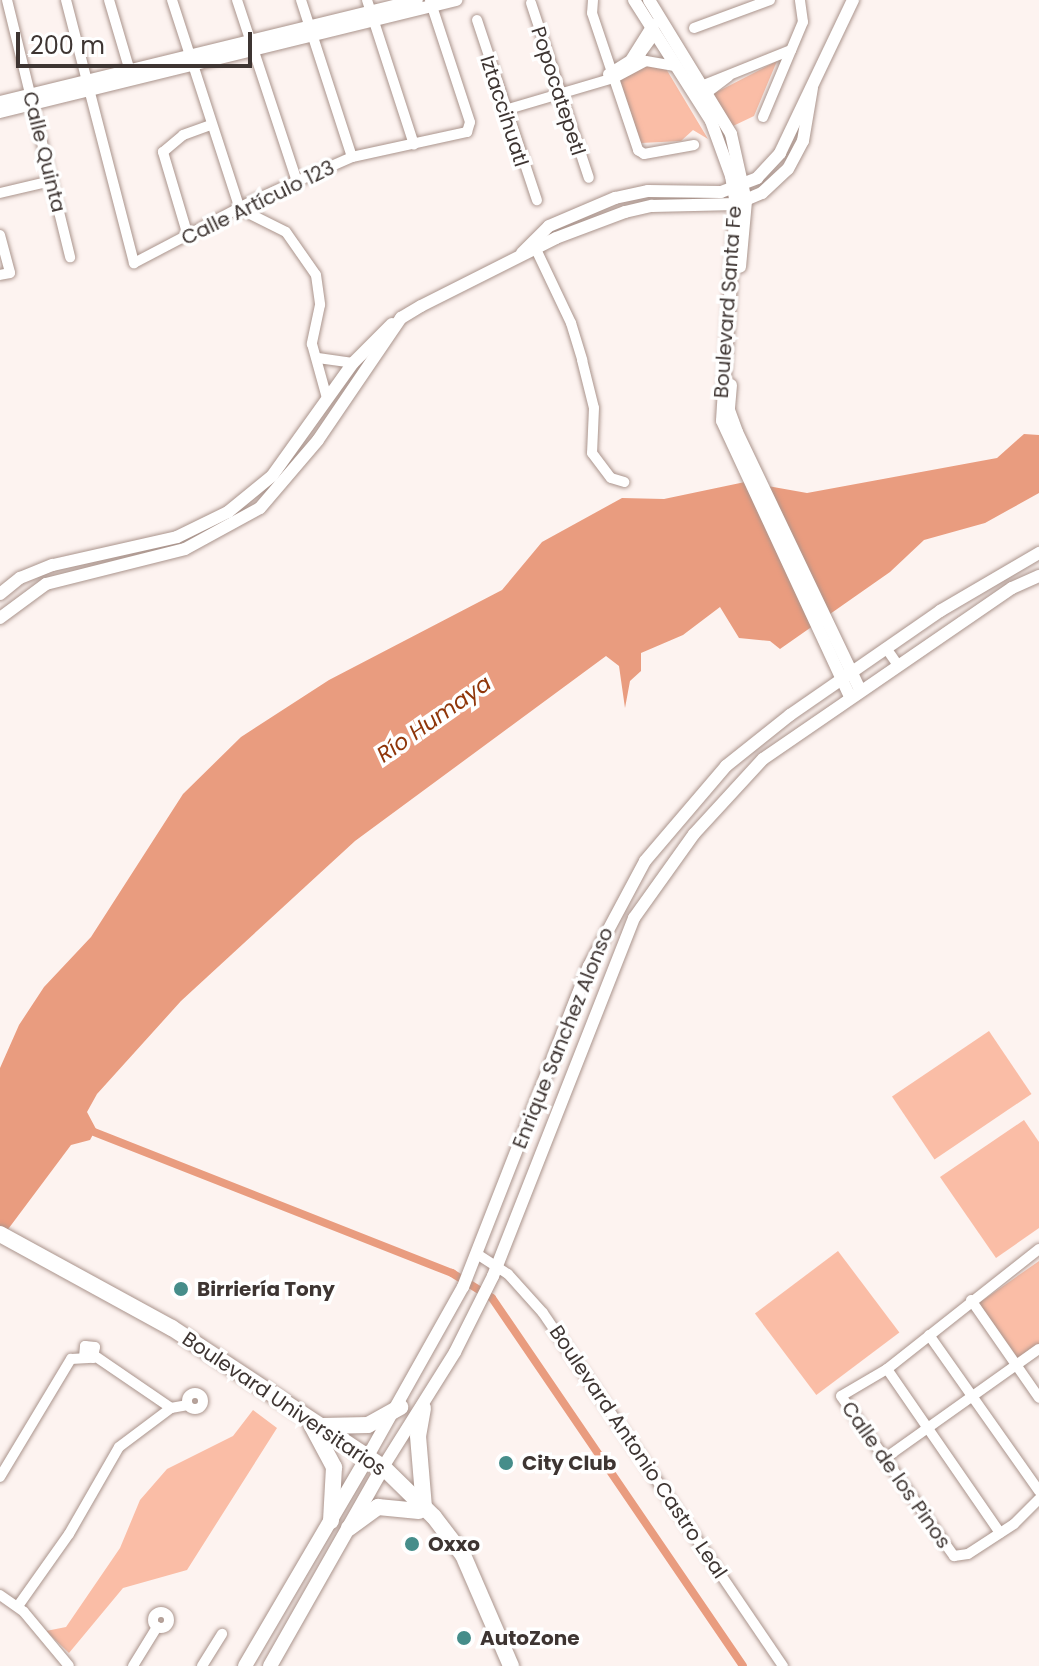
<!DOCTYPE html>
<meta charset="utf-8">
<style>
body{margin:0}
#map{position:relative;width:1039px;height:1666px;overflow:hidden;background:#fdf3f0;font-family:Poppins,sans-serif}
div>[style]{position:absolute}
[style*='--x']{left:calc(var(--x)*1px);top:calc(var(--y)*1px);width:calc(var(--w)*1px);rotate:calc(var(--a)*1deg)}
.green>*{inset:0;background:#fabda6;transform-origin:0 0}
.water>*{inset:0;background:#e99c7f}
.canal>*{height:8px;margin:-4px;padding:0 4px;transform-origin:4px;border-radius:4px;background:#e99c7f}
.roads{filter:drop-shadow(0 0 2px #aa948c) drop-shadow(0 0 2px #aa948c)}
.minor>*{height:10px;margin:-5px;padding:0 5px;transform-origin:5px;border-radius:5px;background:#fff}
.minor>.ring{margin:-5px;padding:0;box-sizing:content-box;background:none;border:10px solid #fff;border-radius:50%}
.tertiary>*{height:12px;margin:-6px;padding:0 6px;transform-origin:6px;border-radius:6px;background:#fff}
.secondary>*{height:14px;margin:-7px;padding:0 7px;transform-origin:7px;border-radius:7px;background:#fff}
.primary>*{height:16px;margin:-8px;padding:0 8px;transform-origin:8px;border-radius:8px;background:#fff}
.dots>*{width:22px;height:22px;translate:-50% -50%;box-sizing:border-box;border:4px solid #fff;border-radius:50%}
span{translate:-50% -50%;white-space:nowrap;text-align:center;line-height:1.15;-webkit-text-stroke:7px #fff;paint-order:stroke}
.street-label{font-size:20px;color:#3e3532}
.poi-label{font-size:20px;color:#3e3532;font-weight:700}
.left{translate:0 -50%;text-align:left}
.water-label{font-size:22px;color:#8f3509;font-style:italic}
.scale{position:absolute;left:16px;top:32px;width:236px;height:36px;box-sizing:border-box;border:4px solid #3e3532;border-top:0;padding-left:10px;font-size:24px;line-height:28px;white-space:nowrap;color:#3e3532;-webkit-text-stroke:6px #fff;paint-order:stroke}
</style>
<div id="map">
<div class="green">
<i style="clip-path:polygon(777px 61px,754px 116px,733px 126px,713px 94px)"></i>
<i style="clip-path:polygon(639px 65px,665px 67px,708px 139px,693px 130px,681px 141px,641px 143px,619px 77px)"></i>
<i style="left:989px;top:1031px;width:76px;height:117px;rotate:56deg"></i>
<i style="clip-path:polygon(1024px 1120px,1039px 1142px,1039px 1228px,996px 1258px,940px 1177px)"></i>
<i style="left:838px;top:1251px;width:102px;height:104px;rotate:53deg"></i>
<i style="clip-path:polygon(1039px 1261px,1039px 1347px,1020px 1361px,979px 1303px)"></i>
<i style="clip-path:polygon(253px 1410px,277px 1428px,187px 1570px,123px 1588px,69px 1653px,46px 1631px,66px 1627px,120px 1548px,140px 1500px,167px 1469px,233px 1436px)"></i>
</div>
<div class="water">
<i style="clip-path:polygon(1024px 434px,1039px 435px,1039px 493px,985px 523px,924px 540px,890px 572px,780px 649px,770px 641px,739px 638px,720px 607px,683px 635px,641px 653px,641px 671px,630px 681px,625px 708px,619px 666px,606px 656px,355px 841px,181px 1001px,97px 1094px,87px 1112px,96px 1129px,90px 1140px,71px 1145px,0 1240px,0 1068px,19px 1025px,44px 987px,91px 937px,183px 794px,241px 737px,329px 680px,502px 590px,542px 542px,622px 498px,664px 499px,745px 482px,807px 493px,997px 458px)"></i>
</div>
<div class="canal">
<i style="--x:94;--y:1132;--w:385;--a:21.5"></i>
<i style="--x:452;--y:1273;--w:47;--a:32"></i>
<i style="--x:492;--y:1298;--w:445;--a:55.7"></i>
</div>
<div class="roads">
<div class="minor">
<i style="--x:7;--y:0;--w:265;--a:76.2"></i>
<i style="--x:66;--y:0;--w:272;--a:75.5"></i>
<i style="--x:134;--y:263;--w:133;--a:-27.7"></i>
<i style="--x:252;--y:201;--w:109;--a:-23.7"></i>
<i style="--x:352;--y:157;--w:118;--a:-12.3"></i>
<i style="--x:467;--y:132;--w:10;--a:-73"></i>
<i style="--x:470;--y:122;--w:128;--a:-108.2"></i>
<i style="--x:109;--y:0;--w:81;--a:73.6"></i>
<i style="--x:172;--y:0;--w:220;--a:72"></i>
<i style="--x:240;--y:209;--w:51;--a:26.6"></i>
<i style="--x:286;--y:232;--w:52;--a:55.1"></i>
<i style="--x:316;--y:275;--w:30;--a:82"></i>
<i style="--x:320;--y:305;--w:40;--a:102"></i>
<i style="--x:312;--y:344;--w:56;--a:74.5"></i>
<i style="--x:237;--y:0;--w:191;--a:71.7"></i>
<i style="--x:301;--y:0;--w:165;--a:72"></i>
<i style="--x:367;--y:0;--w:152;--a:72"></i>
<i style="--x:593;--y:0;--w:13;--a:94"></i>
<i style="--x:592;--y:13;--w:145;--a:71.4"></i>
<i style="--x:638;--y:150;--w:7;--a:34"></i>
<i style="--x:644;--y:154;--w:51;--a:-10.2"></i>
<i style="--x:531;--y:3;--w:184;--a:71.7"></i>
<i style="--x:477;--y:20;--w:190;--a:71.6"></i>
<i style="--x:694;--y:28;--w:81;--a:-20.2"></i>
<i style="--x:608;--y:74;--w:39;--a:-32"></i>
<i style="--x:641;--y:53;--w:24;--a:-54"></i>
<i style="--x:704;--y:85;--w:94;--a:-21.9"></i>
<i style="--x:700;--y:98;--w:36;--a:-37"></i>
<i style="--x:505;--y:110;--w:114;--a:-16.4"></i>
<i style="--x:614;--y:78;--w:36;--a:-28"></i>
<i style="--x:646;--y:61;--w:29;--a:10"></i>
<i style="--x:763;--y:117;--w:103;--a:-67.2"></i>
<i style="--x:803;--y:22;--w:22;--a:-98"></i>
<i style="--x:0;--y:193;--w:52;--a:-13.2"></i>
<i style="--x:0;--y:235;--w:39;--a:75"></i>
<i style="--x:10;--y:273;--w:10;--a:169"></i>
<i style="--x:188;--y:236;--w:88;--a:-106.6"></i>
<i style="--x:163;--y:152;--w:26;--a:-40"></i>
<i style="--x:183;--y:135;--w:29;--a:-20"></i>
<i style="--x:533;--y:243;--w:89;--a:64.6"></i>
<i style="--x:571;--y:323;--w:39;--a:73"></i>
<i style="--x:582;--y:360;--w:49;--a:76"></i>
<i style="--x:594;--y:408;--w:45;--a:92.5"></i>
<i style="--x:592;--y:453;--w:31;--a:53"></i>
<i style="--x:611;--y:478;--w:14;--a:17"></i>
<i style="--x:318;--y:358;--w:35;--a:8"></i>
<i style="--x:886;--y:648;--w:21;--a:55"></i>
<i style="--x:1039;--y:1249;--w:194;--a:141.7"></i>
<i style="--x:887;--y:1369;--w:53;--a:149.6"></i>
<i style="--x:841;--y:1396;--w:196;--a:54.8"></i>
<i style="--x:954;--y:1556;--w:14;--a:-8"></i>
<i style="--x:968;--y:1554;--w:55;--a:-33.1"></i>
<i style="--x:1014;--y:1524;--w:35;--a:-45"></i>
<i style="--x:477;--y:1254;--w:37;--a:33"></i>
<i style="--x:508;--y:1274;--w:52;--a:48.1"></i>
<i style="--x:543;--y:1313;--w:427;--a:55.8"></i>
<i style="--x:971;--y:1300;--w:119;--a:55.2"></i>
<i style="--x:929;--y:1335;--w:191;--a:54.8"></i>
<i style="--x:95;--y:1356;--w:92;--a:34.4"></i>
<i style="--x:887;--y:1369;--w:199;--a:55.4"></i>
<i class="ring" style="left:187px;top:1393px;width:6px;height:6px"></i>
<i style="--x:884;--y:1459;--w:190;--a:-35.4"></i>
<i style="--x:0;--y:1477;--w:138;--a:-59"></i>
<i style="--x:71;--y:1359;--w:22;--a:-3"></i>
<i style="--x:93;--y:1358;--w:11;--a:-80"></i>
<i style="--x:95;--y:1347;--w:10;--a:-174"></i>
<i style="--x:85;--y:1346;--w:11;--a:95"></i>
<i style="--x:0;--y:1595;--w:29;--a:35"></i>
<i style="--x:24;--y:1612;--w:70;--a:50.2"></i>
<i style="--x:18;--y:1606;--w:88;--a:-54.7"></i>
<i style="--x:69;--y:1534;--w:100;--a:-60.1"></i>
<i style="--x:119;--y:1447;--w:65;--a:-36.9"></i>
<i style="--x:171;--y:1408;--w:17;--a:-10"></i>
<i class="ring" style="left:153px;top:1612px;width:6px;height:6px"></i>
<i style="--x:133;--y:1666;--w:46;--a:-58.4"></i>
<i style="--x:202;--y:1666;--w:38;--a:-58"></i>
</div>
<div class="tertiary">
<i style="--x:634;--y:0;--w:143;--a:57.5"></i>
<i style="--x:711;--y:121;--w:59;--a:70"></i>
<i style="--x:731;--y:176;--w:28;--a:80"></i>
<i style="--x:736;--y:204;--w:217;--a:93.7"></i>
<i style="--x:722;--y:421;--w:304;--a:65.1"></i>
<i style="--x:649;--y:0;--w:157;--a:58.5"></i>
<i style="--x:731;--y:134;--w:69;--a:77.4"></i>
<i style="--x:746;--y:201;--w:66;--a:95.2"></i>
<i style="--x:632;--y:59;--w:40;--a:-58"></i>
<i style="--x:0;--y:102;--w:429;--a:-13.7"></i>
<i style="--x:0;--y:112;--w:470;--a:-13.8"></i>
<i style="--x:522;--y:253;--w:38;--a:-45"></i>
<i style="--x:549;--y:226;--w:72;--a:-23"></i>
<i style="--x:615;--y:198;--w:34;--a:-12"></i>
<i style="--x:648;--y:191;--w:73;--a:0.8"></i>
<i style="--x:721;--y:192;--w:39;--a:-21"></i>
<i style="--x:757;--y:178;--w:34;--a:-47"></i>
<i style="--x:780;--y:153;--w:170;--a:-64.5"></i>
<i style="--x:731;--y:385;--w:25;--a:95"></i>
<i style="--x:729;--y:410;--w:23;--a:70"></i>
<i style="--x:737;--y:432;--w:286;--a:64.5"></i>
<i style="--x:0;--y:594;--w:26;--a:-39"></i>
<i style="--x:20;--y:578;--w:35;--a:-22"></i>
<i style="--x:53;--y:565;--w:127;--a:-12.7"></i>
<i style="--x:177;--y:537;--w:57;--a:-26.1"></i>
<i style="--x:228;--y:512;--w:57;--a:-39.3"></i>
<i style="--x:272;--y:476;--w:139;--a:-54.4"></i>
<i style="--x:353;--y:363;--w:55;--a:-45"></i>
<i style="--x:0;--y:618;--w:57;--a:-36.5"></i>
<i style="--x:46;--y:584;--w:143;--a:-14.1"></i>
<i style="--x:185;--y:549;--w:85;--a:-28.7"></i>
<i style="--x:260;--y:508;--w:89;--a:-49.5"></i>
<i style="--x:318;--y:440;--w:148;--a:-55.8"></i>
<i style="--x:401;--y:318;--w:23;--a:-31"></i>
<i style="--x:421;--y:306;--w:151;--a:-26.7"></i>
<i style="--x:556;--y:238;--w:74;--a:-20.6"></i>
<i style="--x:625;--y:212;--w:28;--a:-13"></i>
<i style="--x:652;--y:206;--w:84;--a:-1.4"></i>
<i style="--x:736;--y:204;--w:28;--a:-23"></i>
<i style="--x:762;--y:193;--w:35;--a:-43"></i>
<i style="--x:788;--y:169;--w:32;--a:-62"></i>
<i style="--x:803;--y:141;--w:54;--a:-80.4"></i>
<i style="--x:368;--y:1456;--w:194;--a:-60.7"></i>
<i style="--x:463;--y:1287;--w:345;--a:-68.6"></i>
<i style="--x:589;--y:966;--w:119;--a:-61.9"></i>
<i style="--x:645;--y:861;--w:125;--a:-49.5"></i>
<i style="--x:726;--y:766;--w:82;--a:-38.6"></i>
<i style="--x:790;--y:715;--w:183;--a:-34.7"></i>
<i style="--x:940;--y:611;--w:115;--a:-30.4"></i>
<i style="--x:383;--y:1467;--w:136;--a:-57.9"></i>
<i style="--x:455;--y:1352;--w:85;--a:-63.4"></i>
<i style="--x:493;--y:1276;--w:385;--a:-68.5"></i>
<i style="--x:634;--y:918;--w:103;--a:-54.5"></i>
<i style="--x:694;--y:834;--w:102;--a:-47.4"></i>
<i style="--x:763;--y:759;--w:302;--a:-34.5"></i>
<i style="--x:1012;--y:588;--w:30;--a:-24"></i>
</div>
<div class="secondary">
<i style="--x:245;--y:1666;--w:243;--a:-59.6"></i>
<i style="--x:270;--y:1666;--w:229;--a:-60.4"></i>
</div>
<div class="primary">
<i style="--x:0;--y:1234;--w:196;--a:28.7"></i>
<i style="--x:172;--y:1328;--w:253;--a:33.4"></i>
<i style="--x:383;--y:1467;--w:71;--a:44.4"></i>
<i style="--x:434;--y:1517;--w:48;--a:52.7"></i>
<i style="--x:463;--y:1555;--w:121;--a:66.6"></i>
<i style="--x:423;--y:1408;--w:28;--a:100"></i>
<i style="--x:418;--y:1436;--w:71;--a:85.2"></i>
<i style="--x:312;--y:1426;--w:47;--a:61.8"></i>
<i style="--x:334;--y:1467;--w:54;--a:93.2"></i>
<i style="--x:323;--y:1426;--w:45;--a:-1.3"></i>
<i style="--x:368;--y:1425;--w:37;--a:-29"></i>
<i style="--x:349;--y:1528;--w:36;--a:-36"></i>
<i style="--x:378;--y:1507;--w:41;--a:5.6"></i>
</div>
</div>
<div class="dots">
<i style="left:181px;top:1289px;background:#468d8a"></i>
<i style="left:506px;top:1463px;background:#468d8a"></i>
<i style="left:412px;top:1544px;background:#468d8a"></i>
<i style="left:464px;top:1638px;background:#468d8a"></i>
</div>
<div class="street-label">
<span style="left:558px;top:91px;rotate:72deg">Popocatepetl</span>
<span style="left:504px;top:111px;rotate:72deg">Iztaccihuatl</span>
<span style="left:44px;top:152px;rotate:76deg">Calle Quinta</span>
<span style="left:258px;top:203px;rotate:-26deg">Calle Artículo 123</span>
<span style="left:728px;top:302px;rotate:-86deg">Boulevard Santa Fe</span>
<span style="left:563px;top:1038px;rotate:-68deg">Enrique Sanchez Alonso</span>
<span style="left:284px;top:1404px;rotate:34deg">Boulevard Universitarios</span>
<span style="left:638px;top:1452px;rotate:56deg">Boulevard Antonio Castro Leal</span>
<span style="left:896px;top:1475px;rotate:55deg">Calle de los Pinos</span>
</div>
<div class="poi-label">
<span class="left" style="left:197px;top:1289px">Birriería Tony</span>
<span class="left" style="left:522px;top:1463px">City Club</span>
<span class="left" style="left:428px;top:1544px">Oxxo</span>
<span class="left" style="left:480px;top:1638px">AutoZone</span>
</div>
<div class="water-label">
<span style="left:434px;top:719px;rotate:-35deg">Río Humaya</span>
</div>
<div class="scale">200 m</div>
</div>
